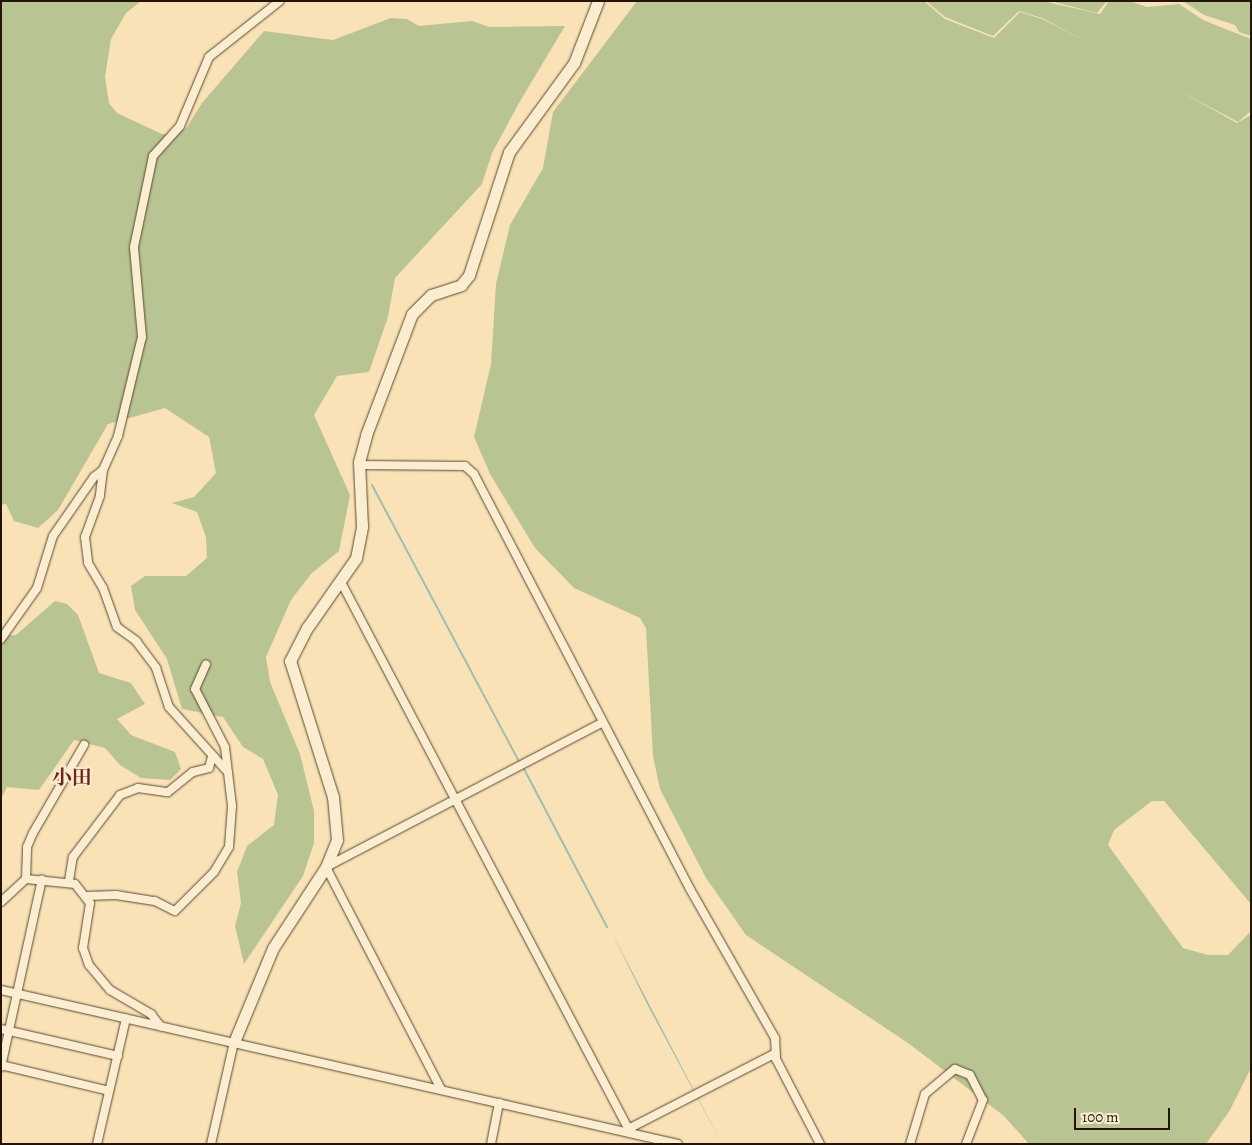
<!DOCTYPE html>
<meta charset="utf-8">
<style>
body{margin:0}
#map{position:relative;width:1252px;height:1145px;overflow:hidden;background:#f9e3b6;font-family:Alegreya,"Noto Serif JP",serif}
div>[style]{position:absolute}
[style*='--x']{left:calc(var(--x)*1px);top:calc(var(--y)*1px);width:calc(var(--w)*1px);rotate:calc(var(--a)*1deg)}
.green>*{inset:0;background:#b8c592}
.water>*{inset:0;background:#9ebeb1}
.stream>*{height:2px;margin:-1px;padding:0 1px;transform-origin:1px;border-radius:1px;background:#9ebeb1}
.roads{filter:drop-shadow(0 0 1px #594832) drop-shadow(0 0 1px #594832)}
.street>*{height:8px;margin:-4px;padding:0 4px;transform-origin:4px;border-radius:4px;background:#fbedd0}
.secondary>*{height:11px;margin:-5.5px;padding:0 5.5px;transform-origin:5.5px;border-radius:5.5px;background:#fbedd0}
span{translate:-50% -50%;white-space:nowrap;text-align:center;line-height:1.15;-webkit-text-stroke:4px #fbedd0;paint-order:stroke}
.neighbourhood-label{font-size:20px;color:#7a1f14;font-weight:700}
.frame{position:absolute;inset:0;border:2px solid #241406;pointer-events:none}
.scale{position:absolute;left:1074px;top:1108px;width:96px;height:22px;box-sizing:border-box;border:2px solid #241406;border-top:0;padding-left:6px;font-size:15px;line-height:18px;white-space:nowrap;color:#241406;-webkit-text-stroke:4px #fbedd0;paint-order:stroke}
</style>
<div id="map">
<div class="green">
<i style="clip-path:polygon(1px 1px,141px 1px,126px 13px,111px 39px,105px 77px,109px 103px,117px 113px,162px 134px,177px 134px,187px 127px,202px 103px,264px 31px,333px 40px,391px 18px,407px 19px,419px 26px,472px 21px,489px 27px,565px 26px,519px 103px,492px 153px,482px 184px,395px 278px,388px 317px,369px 372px,337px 376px,314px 415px,350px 495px,339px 551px,311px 574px,291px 600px,266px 657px,270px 682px,300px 754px,314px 811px,314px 843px,303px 876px,244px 964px,235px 926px,241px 903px,237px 872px,247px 846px,274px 825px,278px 795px,263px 759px,243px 747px,223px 717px,182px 709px,167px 659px,135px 610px,131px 586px,145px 576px,186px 576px,207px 558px,206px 537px,197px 512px,172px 503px,194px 497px,216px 473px,209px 437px,165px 408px,108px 424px,58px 510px,38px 528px,14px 521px,6px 504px,1px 505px)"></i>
<i style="clip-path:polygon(637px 1px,924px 1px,945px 19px,994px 38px,1020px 12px,1042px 19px,1126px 61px,1237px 123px,1251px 115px,1251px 904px,1164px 801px,1152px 801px,1114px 830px,1108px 845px,1183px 948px,1208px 955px,1228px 955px,1251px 931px,1251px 1068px,1230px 1110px,1206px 1144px,1029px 1144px,1004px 1116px,908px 1043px,746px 935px,706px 878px,660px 789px,653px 756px,646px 628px,640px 618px,574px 588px,535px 548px,490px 474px,474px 437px,491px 364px,496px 284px,510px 225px,543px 168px,553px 112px)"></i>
<i style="clip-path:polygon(926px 1px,1047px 2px,1100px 14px,1109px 1px,1129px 1px,1147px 7px,1179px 4px,1203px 20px,1251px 39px,1251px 111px,1238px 122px,1042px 18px,1019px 11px,993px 36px,945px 17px)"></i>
<i style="clip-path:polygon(1050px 1px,1049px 1px,1107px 1px,1097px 13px)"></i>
<i style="clip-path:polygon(1183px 1px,1251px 1px,1251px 36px,1239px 32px,1235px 25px,1204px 15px)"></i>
<i style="clip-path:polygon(55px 601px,67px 604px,78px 615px,99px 673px,131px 683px,145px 704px,117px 719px,131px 735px,175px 752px,181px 769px,170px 780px,141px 778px,120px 765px,105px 748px,74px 740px,39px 790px,7px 787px,1px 799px,1px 636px,16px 635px)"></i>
</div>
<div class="water">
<i style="clip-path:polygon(611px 931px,722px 1144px,647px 1004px)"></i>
</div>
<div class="stream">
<i style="--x:372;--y:485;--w:315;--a:62"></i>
<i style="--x:523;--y:767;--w:181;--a:62.3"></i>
</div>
<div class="roads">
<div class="street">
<i style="--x:359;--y:465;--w:106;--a:0.5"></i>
<i style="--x:465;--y:466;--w:12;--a:42"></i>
<i style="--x:474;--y:474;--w:468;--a:62.5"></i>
<i style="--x:690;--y:889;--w:172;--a:60.3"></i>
<i style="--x:775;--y:1038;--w:21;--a:87"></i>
<i style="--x:776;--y:1059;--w:96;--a:62.6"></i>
<i style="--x:103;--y:470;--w:26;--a:97"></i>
<i style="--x:100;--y:496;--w:44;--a:110.1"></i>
<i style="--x:85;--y:537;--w:26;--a:83"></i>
<i style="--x:88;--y:563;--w:29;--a:59"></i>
<i style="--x:103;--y:588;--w:41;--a:70.3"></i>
<i style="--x:117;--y:627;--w:24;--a:36"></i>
<i style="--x:136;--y:641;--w:34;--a:53"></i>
<i style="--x:156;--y:668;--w:41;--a:71.6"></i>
<i style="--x:169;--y:707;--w:85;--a:47.9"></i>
<i style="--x:341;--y:582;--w:621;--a:62.28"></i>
<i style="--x:1;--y:639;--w:62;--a:-54.8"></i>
<i style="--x:37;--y:588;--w:54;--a:-72.9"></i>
<i style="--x:53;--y:536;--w:72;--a:-55.2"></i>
<i style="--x:94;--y:477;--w:11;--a:-38"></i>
<i style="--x:103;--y:470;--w:37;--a:-66"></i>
<i style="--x:118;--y:436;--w:102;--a:-76.4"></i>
<i style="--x:142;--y:337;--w:90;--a:-95.1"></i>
<i style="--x:134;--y:247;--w:93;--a:-78.2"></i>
<i style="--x:153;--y:156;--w:40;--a:-48"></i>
<i style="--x:180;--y:126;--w:75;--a:-67.2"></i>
<i style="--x:209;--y:57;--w:90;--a:-38.3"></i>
<i style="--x:26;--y:879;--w:32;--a:-88"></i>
<i style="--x:27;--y:847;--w:15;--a:-67"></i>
<i style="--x:33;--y:833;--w:102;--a:-59.9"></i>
<i style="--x:69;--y:881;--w:24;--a:-81"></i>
<i style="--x:73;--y:857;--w:78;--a:-52.8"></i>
<i style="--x:120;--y:795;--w:19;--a:-21"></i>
<i style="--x:138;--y:788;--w:30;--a:8"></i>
<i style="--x:168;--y:792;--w:32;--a:-39"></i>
<i style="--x:193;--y:772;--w:16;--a:-14"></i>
<i style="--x:209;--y:768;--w:11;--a:-75"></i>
<i style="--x:87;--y:896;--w:29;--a:-2"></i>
<i style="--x:116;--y:895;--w:39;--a:9"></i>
<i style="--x:155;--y:901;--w:22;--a:27"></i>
<i style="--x:175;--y:911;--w:55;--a:-45"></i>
<i style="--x:214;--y:872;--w:29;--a:-59"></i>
<i style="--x:229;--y:847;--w:41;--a:-85.8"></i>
<i style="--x:232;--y:806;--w:59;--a:-96.8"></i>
<i style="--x:225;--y:747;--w:65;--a:-117.3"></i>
<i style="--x:195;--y:689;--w:27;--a:-66"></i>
<i style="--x:1;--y:902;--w:34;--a:-43"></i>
<i style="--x:26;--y:879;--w:49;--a:5.8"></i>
<i style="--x:75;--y:884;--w:24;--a:52"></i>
<i style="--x:90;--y:903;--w:46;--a:98.8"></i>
<i style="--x:83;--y:948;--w:18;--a:71"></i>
<i style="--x:89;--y:965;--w:33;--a:50"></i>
<i style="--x:110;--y:990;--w:48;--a:30.3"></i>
<i style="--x:151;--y:1014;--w:16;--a:52"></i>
<i style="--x:1;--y:990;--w:694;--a:12.82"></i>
<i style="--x:1;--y:1029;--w:120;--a:13"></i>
<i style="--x:1;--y:1065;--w:111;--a:13.5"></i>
<i style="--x:1;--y:1067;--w:192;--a:-77.7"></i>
<i style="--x:441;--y:1089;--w:250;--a:-117.4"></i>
<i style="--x:326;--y:867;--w:310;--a:-27.6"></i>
<i style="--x:630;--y:1132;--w:5;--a:-68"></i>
<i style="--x:632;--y:1127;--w:160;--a:-27.2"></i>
<i style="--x:97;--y:1144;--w:129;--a:-77"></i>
<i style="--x:211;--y:1144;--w:105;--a:-77.3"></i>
<i style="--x:491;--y:1144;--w:42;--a:-79"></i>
<i style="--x:910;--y:1144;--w:52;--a:-73.3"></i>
<i style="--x:925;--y:1094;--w:39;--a:-40"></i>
<i style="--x:955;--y:1069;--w:16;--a:22"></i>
<i style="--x:970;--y:1075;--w:28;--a:63"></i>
<i style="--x:983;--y:1100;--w:47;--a:111.1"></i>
</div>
<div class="secondary">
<i style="--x:234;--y:1042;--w:102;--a:-67.5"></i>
<i style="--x:273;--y:948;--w:97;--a:-56.8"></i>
<i style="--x:326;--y:867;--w:29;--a:-68"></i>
<i style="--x:337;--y:840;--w:43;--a:-95.3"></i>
<i style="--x:333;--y:797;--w:143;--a:-107.5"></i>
<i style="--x:290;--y:661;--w:37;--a:-63"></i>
<i style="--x:307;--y:628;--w:85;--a:-55"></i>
<i style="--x:356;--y:558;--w:33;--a:-79"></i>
<i style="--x:362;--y:526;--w:64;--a:-92.7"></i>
<i style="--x:359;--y:462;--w:28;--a:-75"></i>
<i style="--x:366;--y:435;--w:129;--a:-69.2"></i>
<i style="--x:412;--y:314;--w:27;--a:-45"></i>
<i style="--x:431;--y:295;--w:32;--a:-18"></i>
<i style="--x:461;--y:285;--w:13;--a:-51"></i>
<i style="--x:469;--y:275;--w:129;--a:-72"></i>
<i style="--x:509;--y:152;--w:110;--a:-53.9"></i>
<i style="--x:574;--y:63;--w:66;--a:-68.8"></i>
</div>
</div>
<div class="neighbourhood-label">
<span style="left:72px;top:777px">小田</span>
</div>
<div class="frame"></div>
<div class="scale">100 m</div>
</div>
